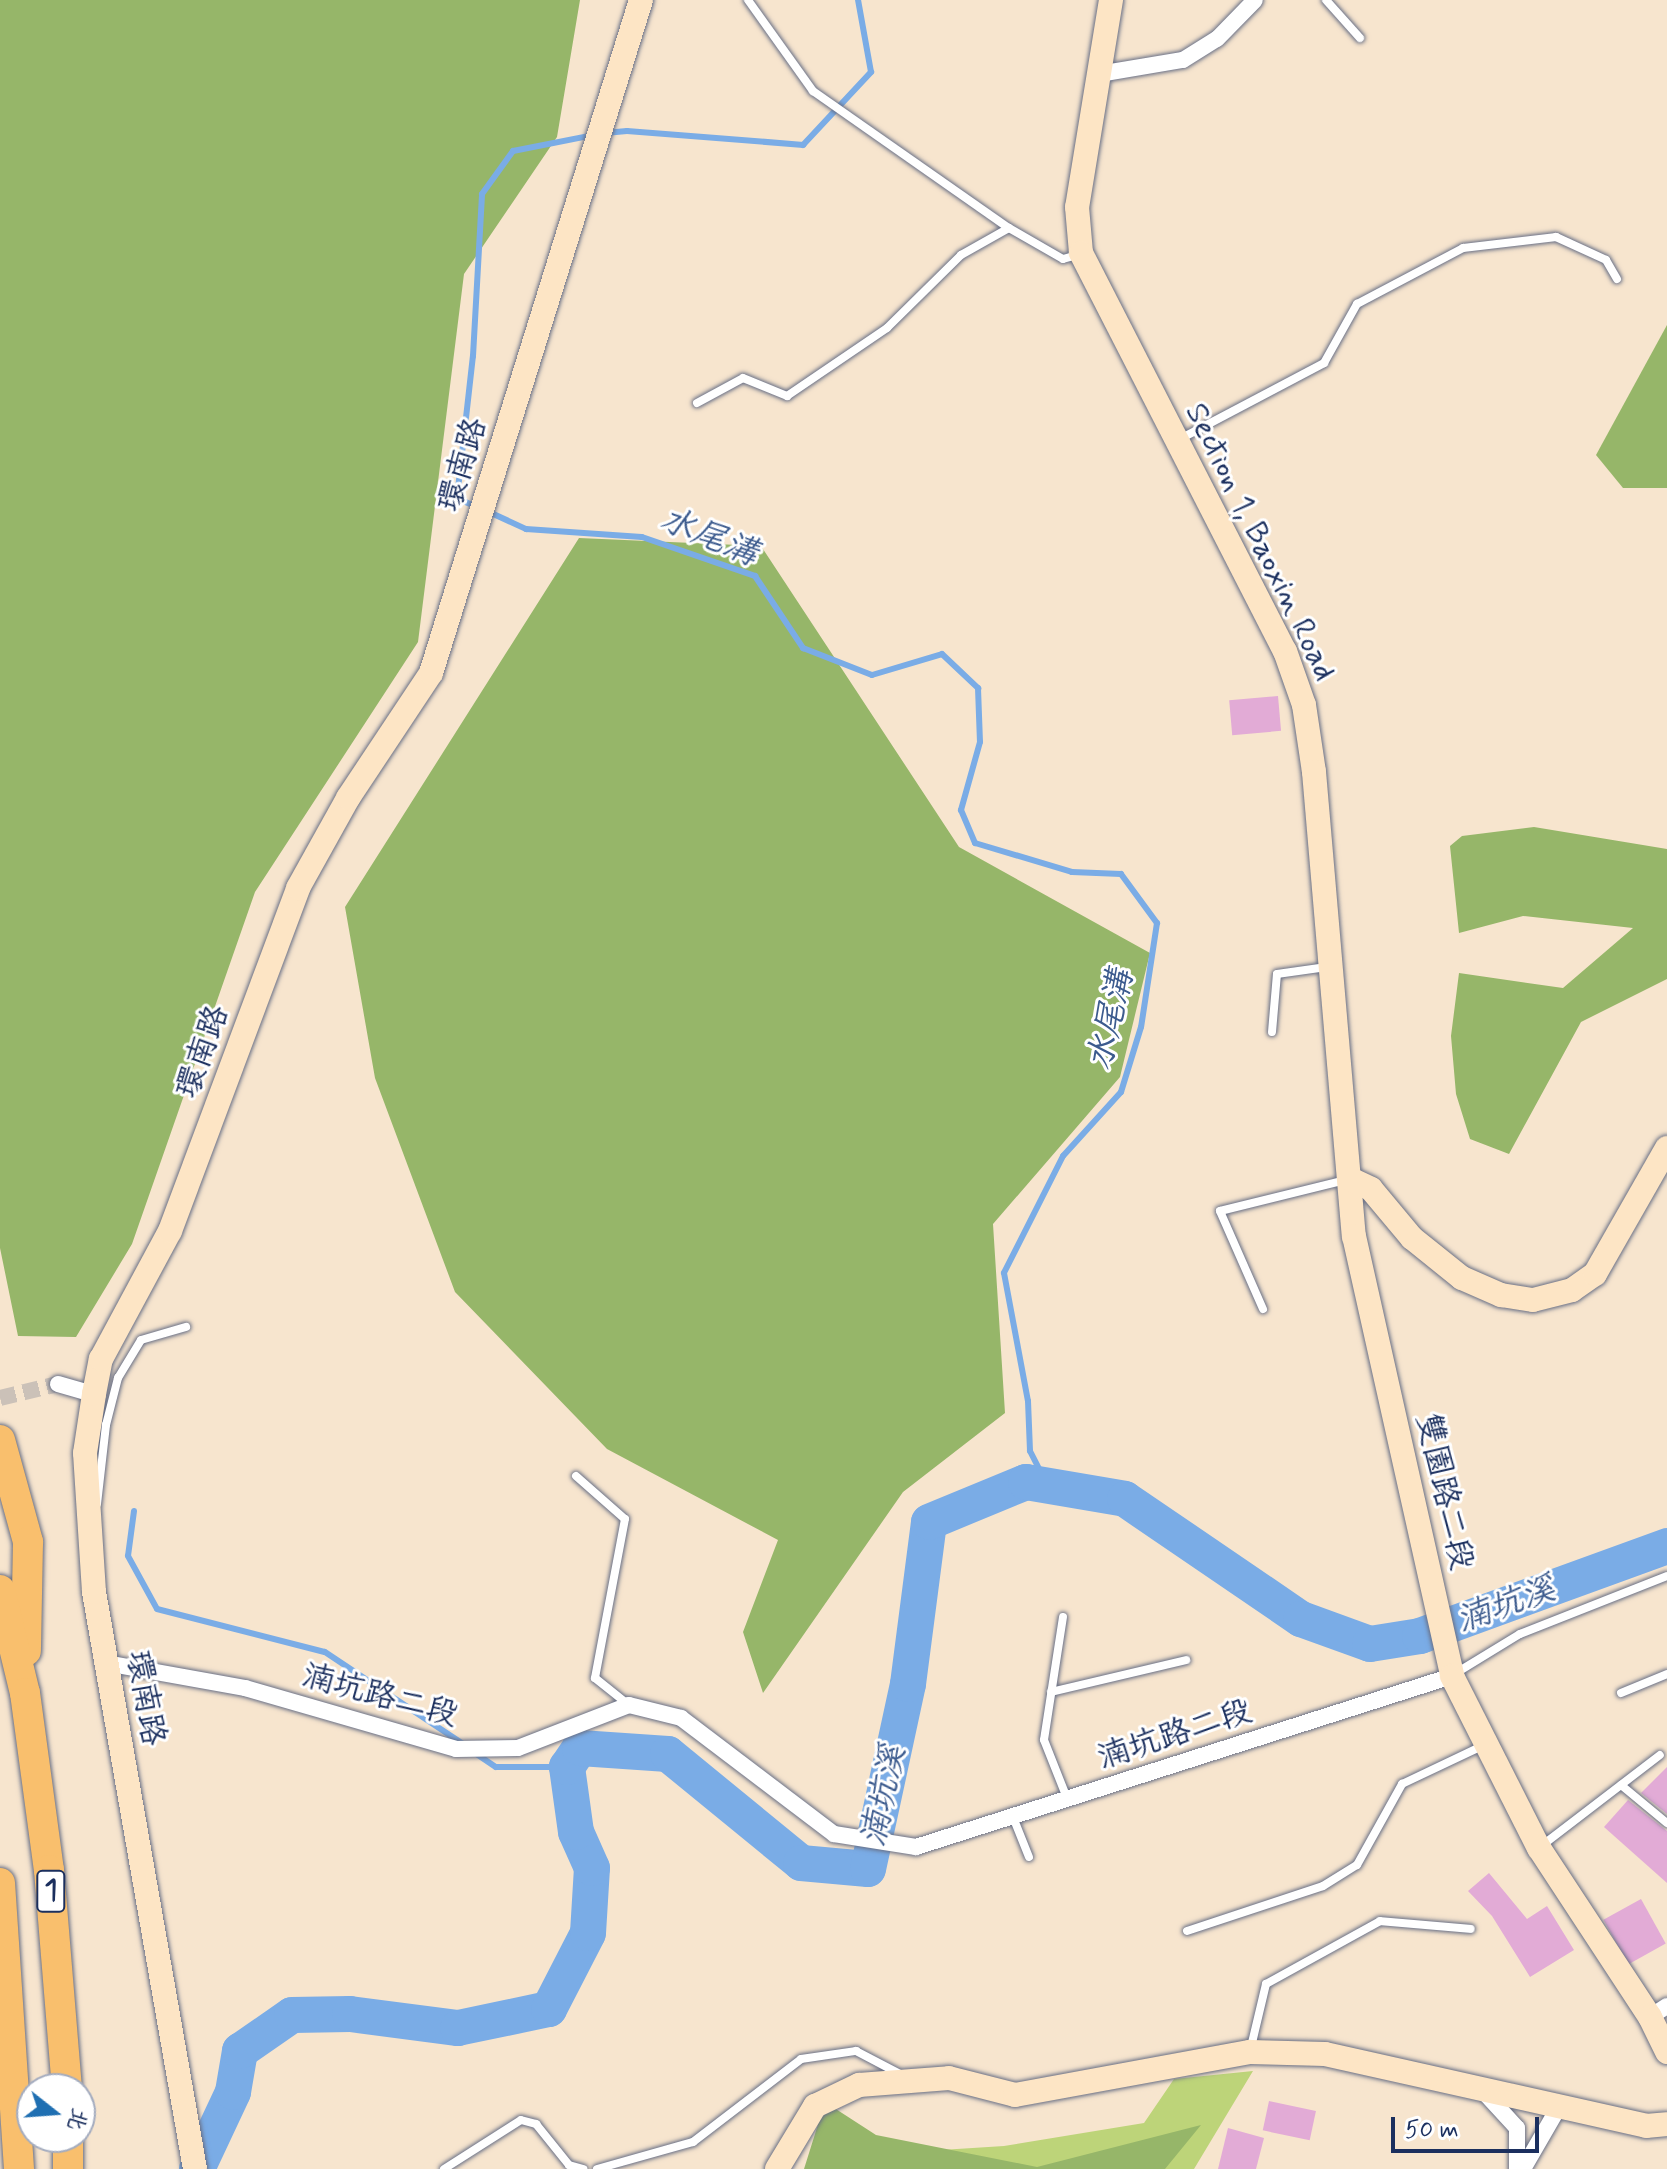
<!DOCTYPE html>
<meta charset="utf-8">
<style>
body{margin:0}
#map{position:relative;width:1667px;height:2169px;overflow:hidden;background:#f7e5ce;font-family:Mynerve,"LXGW WenKai TC",sans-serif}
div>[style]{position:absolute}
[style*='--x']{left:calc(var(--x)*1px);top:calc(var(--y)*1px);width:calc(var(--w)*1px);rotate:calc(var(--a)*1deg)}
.green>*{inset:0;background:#bdd479}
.forest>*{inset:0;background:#96b669}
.stream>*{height:6px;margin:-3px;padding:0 3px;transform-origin:3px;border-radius:3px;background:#7aace6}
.river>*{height:36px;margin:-18px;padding:0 18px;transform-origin:18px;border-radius:18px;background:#7aace6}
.building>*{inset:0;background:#e2abd6;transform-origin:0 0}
.street-tunnel>*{height:16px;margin-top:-8px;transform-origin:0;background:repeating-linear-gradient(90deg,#cbc1b8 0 16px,transparent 0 24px)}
.roads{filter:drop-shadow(0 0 2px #686f85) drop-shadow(0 0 2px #686f85)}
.lane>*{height:8px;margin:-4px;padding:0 4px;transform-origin:4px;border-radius:4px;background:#fff}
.street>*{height:16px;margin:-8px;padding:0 8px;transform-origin:8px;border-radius:8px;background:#fff}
.secondary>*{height:24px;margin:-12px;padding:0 12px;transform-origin:12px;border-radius:12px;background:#fde5c5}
.highway>*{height:30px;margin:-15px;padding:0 15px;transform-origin:15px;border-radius:15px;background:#f9bf6d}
span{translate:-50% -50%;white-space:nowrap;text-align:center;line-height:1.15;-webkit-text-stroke:6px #fff;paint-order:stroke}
.shield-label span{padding:2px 6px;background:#fff;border:2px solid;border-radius:6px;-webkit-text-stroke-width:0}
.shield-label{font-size:30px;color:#1b2f5e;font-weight:700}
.street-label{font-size:32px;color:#1b2f5e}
.water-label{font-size:34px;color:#3c5b8e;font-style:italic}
.north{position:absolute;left:16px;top:2073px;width:80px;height:80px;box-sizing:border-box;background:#fff;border:2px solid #a4acbf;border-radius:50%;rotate:107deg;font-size:22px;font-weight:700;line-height:32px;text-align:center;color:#1b2f5e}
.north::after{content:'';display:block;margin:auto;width:28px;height:36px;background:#1f6fb2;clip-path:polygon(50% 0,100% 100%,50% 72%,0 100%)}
.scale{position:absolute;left:1391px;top:2117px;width:148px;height:36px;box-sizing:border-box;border:4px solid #1b2f5e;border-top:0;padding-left:10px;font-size:24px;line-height:28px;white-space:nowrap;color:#1b2f5e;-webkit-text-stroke:6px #fff;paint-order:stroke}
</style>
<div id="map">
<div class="green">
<i style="clip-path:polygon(1253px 2071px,1194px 2169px,891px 2169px,894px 2153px,1004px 2146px,1144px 2123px,1174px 2079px)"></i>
</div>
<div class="forest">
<i style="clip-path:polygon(0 0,580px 0,557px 137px,464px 274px,418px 642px,255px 892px,132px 1244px,76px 1337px,18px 1336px,0 1248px)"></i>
<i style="clip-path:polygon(1667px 325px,1667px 488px,1623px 488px,1596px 455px)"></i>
<i style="clip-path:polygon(579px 538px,761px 546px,959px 847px,1150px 953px,1120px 1077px,993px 1224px,1005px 1413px,903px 1492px,763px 1693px,743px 1632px,778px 1540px,607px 1449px,455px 1292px,375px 1078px,345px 907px)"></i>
<i style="clip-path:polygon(1534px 827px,1667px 849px,1667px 979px,1581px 1022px,1509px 1154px,1470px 1139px,1456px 1094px,1451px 1036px,1459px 973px,1563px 988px,1633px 928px,1523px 916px,1459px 933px,1450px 846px,1462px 836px)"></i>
<i style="clip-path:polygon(825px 2102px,876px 2135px,1037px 2167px,1201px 2125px,1165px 2169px,804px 2169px)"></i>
</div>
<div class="stream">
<i style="--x:605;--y:133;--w:22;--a:-5"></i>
<i style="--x:627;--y:131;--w:177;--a:4.5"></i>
<i style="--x:803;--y:145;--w:100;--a:-47"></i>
<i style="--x:871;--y:72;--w:73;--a:-100.2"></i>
<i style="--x:479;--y:508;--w:24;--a:-156"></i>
<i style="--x:457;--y:498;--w:143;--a:-83.6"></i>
<i style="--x:473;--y:356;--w:162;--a:-86.8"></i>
<i style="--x:482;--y:194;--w:53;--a:-54.2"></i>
<i style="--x:513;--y:151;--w:83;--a:-11.2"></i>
<i style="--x:489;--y:512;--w:41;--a:24.7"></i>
<i style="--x:526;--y:529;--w:116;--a:3.9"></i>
<i style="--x:642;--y:537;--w:120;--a:19"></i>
<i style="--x:755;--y:576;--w:87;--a:56.3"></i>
<i style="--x:803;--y:648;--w:74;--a:21.4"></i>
<i style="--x:872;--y:675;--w:73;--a:-16.7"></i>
<i style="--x:942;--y:654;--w:50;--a:43.4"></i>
<i style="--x:978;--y:688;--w:54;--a:87.9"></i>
<i style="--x:980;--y:742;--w:71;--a:105.6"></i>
<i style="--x:961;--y:810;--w:36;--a:67"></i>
<i style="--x:975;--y:843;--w:101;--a:16.6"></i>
<i style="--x:1072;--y:872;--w:49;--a:2.3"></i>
<i style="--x:1121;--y:874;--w:61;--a:53.7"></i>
<i style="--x:1157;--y:923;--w:105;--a:98.7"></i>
<i style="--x:1141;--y:1027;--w:68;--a:107.1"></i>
<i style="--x:1121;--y:1092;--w:86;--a:132.2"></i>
<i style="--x:1063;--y:1156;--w:131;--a:116.8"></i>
<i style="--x:1004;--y:1273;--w:130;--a:79.4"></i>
<i style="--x:1028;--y:1401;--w:50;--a:87.7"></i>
<i style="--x:1030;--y:1451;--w:38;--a:63"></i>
<i style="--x:134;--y:1511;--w:45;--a:97.6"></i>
<i style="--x:128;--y:1556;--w:60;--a:61.3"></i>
<i style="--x:157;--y:1609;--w:173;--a:14.4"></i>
<i style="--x:325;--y:1652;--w:166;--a:33.7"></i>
<i style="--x:475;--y:1753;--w:25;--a:34"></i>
<i style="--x:496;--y:1767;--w:71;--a:0"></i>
</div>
<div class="river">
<i style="--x:197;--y:2169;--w:85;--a:-64.9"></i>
<i style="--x:233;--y:2092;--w:42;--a:-80.3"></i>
<i style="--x:240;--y:2051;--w:63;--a:-34.7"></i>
<i style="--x:292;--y:2015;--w:58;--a:-1"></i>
<i style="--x:350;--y:2014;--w:109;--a:7.4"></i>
<i style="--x:458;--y:2028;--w:93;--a:-11.8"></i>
<i style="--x:549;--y:2009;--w:85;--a:-62.8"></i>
<i style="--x:588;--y:1933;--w:65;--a:-86.5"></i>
<i style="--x:592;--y:1868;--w:39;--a:-114"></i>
<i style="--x:576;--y:1832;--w:66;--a:-97.9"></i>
<i style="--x:567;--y:1767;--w:23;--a:-56"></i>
<i style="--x:580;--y:1748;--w:88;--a:3.9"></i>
<i style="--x:668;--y:1754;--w:172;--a:39.3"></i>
<i style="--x:801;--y:1863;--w:67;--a:5.1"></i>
<i style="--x:868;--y:1869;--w:189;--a:-77.8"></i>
<i style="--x:908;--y:1684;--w:163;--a:-82.6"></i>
<i style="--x:929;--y:1522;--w:105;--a:-22.4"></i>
<i style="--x:1026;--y:1482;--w:100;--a:9.7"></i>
<i style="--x:1125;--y:1499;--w:213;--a:34.3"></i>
<i style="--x:1301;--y:1619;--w:73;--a:19.9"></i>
<i style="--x:1370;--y:1644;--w:51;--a:-9.1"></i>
<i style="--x:1420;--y:1636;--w:263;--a:-20"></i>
</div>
<div class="building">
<i style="left:1278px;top:696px;width:35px;height:49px;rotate:85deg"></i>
<i style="clip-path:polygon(1667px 1767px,1667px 1814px,1641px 1793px)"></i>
<i style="clip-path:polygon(1628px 1800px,1667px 1831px,1667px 1883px,1604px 1827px)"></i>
<i style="clip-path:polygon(1489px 1873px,1527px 1919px,1547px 1906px,1574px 1950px,1530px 1977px,1492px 1916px,1468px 1891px)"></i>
<i style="left:1641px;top:1899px;width:51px;height:43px;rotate:61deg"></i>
<i style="left:1269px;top:2101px;width:48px;height:30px;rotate:12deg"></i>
<i style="clip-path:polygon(1228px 2128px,1264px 2138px,1256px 2169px,1218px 2169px)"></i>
</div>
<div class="street-tunnel">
<i style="--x:0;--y:1398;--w:60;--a:-13.6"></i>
</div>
<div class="roads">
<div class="lane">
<i style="--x:748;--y:0;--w:112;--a:54.5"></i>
<i style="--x:813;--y:91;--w:239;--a:35"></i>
<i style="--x:1009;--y:228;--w:62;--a:29.9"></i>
<i style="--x:1063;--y:259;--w:18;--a:-16"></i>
<i style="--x:1326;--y:0;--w:51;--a:48.2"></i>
<i style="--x:697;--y:403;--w:52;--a:-28.5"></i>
<i style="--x:743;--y:378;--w:48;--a:22.2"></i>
<i style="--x:787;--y:396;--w:121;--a:-34.2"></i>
<i style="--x:887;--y:328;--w:104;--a:-44.6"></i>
<i style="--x:961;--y:255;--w:55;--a:-29.4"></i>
<i style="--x:1180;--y:439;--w:163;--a:-27.8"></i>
<i style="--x:1324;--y:363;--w:68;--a:-60.8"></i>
<i style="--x:1357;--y:304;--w:120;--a:-27.8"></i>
<i style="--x:1463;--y:248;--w:94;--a:-6.7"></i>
<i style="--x:1556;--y:237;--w:55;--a:24.7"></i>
<i style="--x:1606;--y:260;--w:22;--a:60"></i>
<i style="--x:1272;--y:1032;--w:58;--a:-85.1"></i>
<i style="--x:1277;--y:974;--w:50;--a:-8"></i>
<i style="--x:1263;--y:1309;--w:107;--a:-113.7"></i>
<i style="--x:1220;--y:1211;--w:129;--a:-13.9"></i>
<i style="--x:576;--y:1476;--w:65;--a:41.3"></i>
<i style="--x:625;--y:1519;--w:162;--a:100.7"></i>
<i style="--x:595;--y:1678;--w:43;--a:38.5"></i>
<i style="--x:97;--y:1504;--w:80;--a:-83.5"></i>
<i style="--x:106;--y:1425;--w:49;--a:-75.7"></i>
<i style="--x:118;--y:1378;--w:44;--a:-58.8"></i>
<i style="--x:141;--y:1340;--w:47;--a:-16.1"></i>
<i style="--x:1063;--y:1617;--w:124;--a:98.8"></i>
<i style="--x:1044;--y:1740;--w:62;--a:68.4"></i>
<i style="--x:1456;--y:1673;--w:75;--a:-31.4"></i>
<i style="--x:1520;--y:1634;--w:158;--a:-21.5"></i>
<i style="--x:1051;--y:1692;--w:139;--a:-13.3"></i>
<i style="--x:1621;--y:1693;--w:50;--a:-22.4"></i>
<i style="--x:1621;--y:1785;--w:60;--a:39.6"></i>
<i style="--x:1013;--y:1817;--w:43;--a:68.2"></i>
<i style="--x:1540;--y:1847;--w:151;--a:-37.5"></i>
<i style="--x:1187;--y:1931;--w:143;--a:-18.3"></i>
<i style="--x:1323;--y:1886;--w:40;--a:-32"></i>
<i style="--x:1357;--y:1865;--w:93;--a:-60.9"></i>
<i style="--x:1402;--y:1784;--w:89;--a:-25.4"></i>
<i style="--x:1251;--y:2047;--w:65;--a:-76.6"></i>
<i style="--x:1266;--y:1984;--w:130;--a:-28.9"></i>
<i style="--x:1380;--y:1921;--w:91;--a:5"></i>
<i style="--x:444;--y:2169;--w:91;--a:-32.5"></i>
<i style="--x:521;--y:2120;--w:16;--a:15"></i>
<i style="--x:536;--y:2124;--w:53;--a:51.2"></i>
<i style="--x:569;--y:2165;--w:15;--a:16"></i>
<i style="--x:597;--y:2169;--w:100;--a:-15.7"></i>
<i style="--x:693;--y:2142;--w:136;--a:-37.5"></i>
<i style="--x:801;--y:2059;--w:56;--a:-8.3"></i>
<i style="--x:856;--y:2051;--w:52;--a:27.6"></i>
</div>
<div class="street">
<i style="--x:1099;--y:74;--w:85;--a:-9.5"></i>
<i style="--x:1183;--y:60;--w:40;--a:-32"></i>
<i style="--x:1217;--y:39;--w:54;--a:-45.7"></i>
<i style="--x:58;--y:1384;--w:37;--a:16"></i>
<i style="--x:106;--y:1663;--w:141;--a:10.2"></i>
<i style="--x:245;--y:1688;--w:220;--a:16.1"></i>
<i style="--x:456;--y:1749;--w:62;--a:-0.9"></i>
<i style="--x:518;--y:1748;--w:119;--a:-21.2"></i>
<i style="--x:629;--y:1705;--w:54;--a:14"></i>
<i style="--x:681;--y:1718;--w:192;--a:37.2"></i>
<i style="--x:834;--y:1834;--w:83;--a:9"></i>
<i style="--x:916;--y:1847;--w:563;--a:-17.69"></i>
<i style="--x:1650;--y:2017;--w:20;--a:-33"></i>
<i style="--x:1484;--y:2092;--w:49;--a:47.5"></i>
<i style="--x:1517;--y:2128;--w:41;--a:90"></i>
<i style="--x:1523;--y:2169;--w:74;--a:-60"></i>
</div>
<div class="secondary">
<i style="--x:1111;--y:0;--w:210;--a:99.3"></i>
<i style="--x:1077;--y:207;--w:46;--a:85"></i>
<i style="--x:1081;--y:253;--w:447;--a:62.9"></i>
<i style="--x:1285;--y:651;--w:57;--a:70.6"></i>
<i style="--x:1304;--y:705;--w:68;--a:81.5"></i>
<i style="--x:1314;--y:772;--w:466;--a:85.1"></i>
<i style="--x:1354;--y:1236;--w:451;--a:77.4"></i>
<i style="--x:1452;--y:1676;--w:193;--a:63.2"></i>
<i style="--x:1539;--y:1848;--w:202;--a:56.7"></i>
<i style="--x:1650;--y:2017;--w:39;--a:64"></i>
<i style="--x:1350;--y:1179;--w:23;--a:25"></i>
<i style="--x:1371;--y:1189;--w:64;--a:50.1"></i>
<i style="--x:1412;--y:1238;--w:64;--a:38.7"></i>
<i style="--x:1462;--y:1278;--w:43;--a:23.6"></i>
<i style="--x:1501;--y:1295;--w:32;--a:9"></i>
<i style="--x:1533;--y:1300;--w:40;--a:-14.4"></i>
<i style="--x:1572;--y:1290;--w:28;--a:-35"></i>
<i style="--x:1595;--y:1274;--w:145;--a:-60.3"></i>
<i style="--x:195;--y:2169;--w:586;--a:-99.93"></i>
<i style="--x:94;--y:1592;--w:139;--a:-93.7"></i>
<i style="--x:85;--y:1453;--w:60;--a:-81.3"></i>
<i style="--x:94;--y:1394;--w:36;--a:-79"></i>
<i style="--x:101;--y:1359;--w:145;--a:-61.7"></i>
<i style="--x:170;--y:1231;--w:366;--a:-69.5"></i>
<i style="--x:298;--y:888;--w:103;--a:-60.9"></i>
<i style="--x:348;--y:798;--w:150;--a:-56.4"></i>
<i style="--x:431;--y:673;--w:705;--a:-72.67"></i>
<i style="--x:777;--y:2169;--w:74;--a:-58.9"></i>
<i style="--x:815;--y:2106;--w:49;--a:-25.5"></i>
<i style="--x:859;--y:2085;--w:90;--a:-4.4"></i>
<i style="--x:949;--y:2078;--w:68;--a:14.4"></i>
<i style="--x:1015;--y:2095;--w:239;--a:-10.4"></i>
<i style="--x:1250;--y:2052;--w:75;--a:1.5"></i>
<i style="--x:1325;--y:2054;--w:329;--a:12.6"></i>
<i style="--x:1646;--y:2126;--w:21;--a:-5"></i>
</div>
<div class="highway">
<i style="--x:0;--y:1440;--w:106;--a:74.6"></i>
<i style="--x:28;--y:1542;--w:109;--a:91.1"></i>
<i style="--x:0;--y:1590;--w:106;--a:76.4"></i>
<i style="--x:25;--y:1693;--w:179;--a:82.3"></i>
<i style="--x:49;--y:1870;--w:220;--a:85.3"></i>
<i style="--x:0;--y:1883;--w:287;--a:86.2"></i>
<i style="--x:68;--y:2137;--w:32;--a:90"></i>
</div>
</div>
<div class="shield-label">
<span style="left:51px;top:1891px">1</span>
</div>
<div class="street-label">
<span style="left:463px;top:465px;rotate:-73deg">環南路</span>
<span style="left:1260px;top:542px;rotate:64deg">Section 1, Baoxin Road</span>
<span style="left:203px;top:1052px;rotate:-70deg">環南路</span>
<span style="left:1444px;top:1492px;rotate:77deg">雙園路二段</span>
<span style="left:380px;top:1696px;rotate:15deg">湳坑路二段</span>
<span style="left:145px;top:1698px;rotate:80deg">環南路</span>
<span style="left:1175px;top:1735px;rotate:-18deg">湳坑路二段</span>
</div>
<div class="water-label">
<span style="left:709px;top:537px;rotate:22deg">水尾溝</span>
<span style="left:1111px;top:1020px;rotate:-77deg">水尾溝</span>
<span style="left:1506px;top:1605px;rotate:-20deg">湳坑溪</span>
<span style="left:884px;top:1796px;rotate:-78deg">湳坑溪</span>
</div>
<div class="north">北</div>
<div class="scale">50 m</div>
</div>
